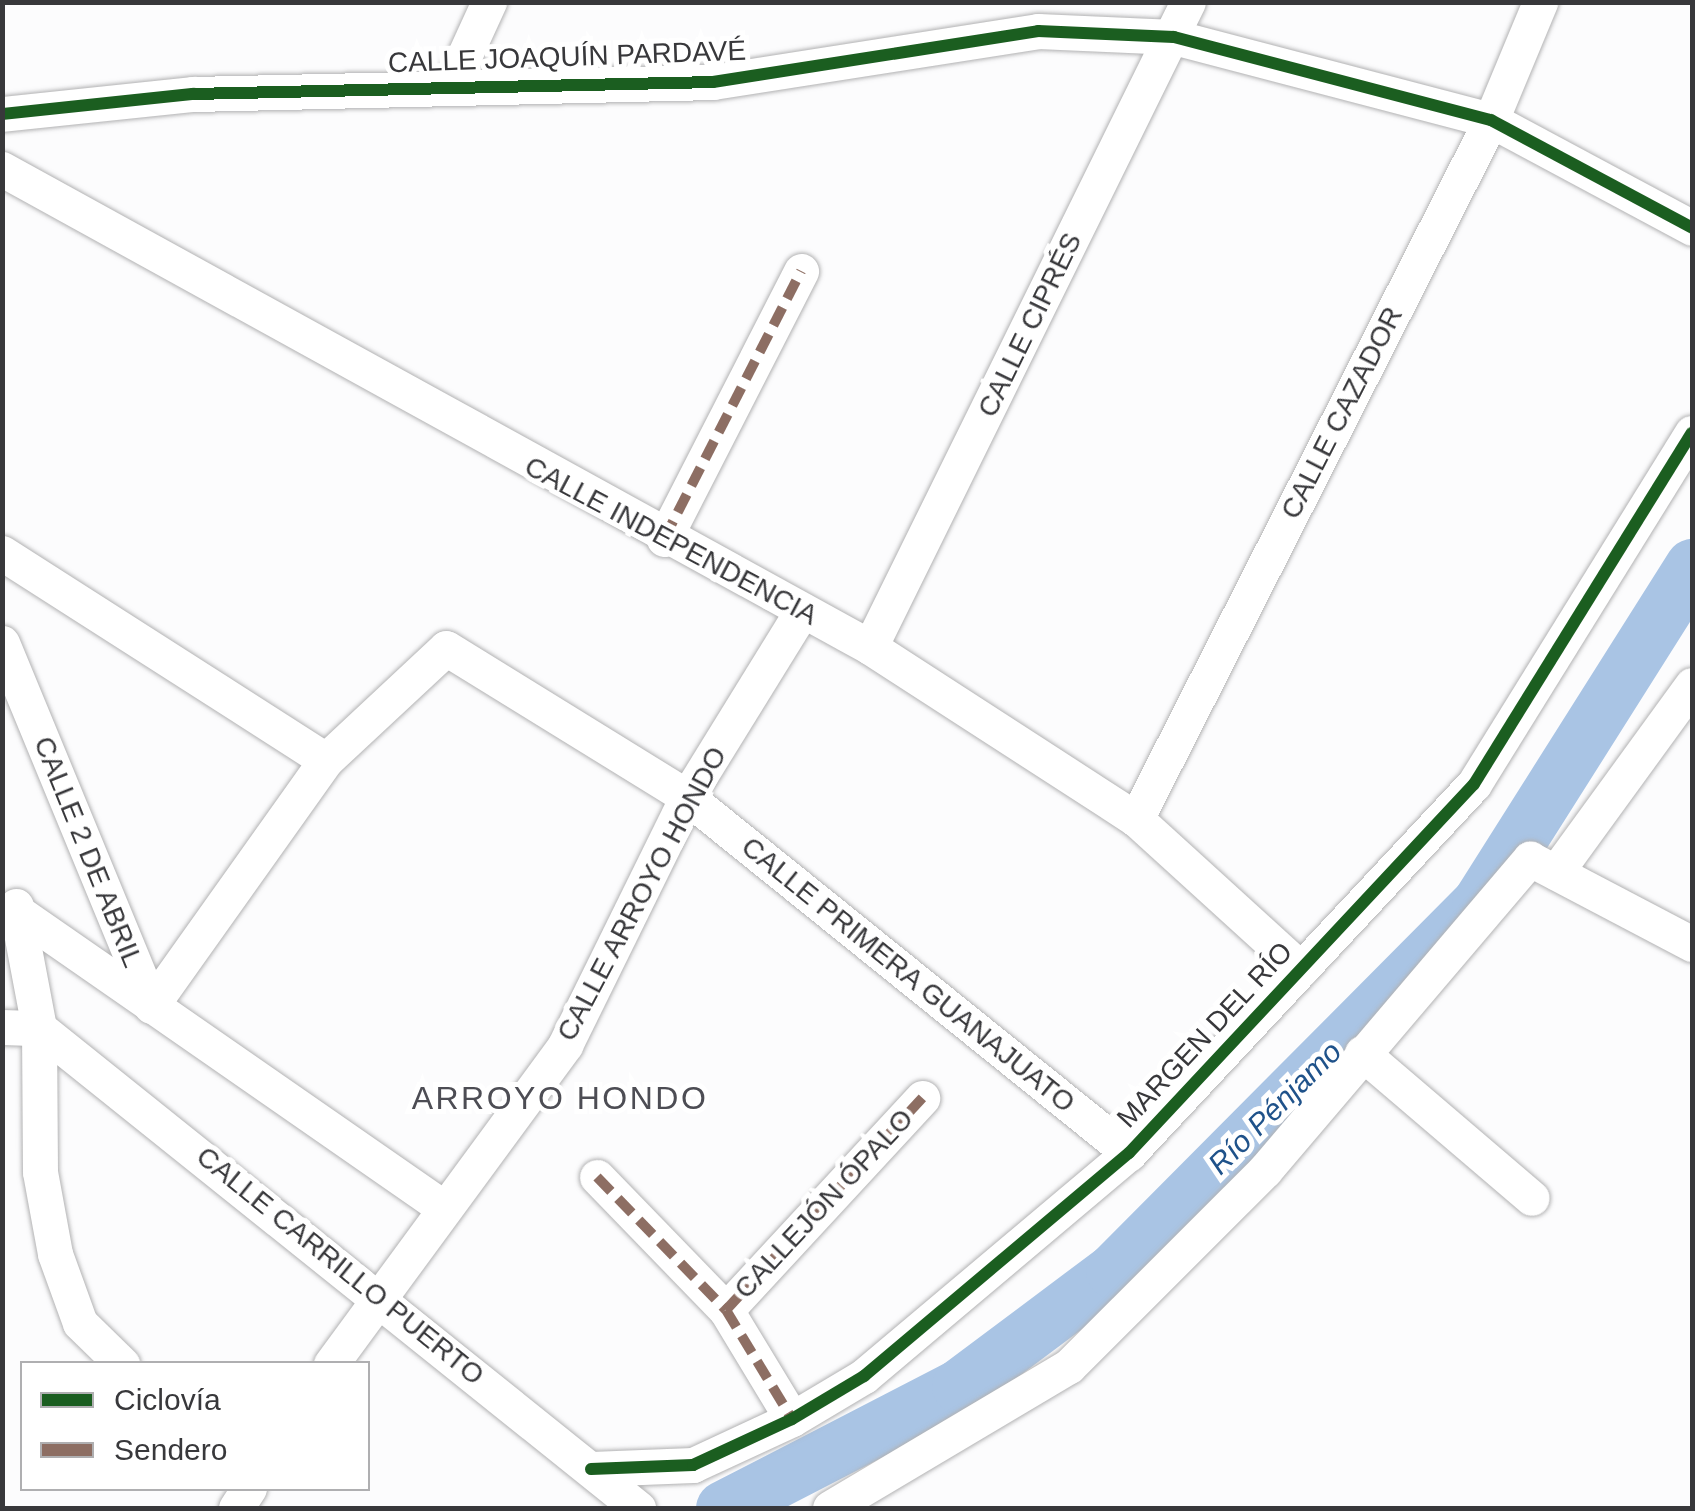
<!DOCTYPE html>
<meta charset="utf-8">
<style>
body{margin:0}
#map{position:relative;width:1695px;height:1511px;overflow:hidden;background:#fcfcfd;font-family:Helvetica,sans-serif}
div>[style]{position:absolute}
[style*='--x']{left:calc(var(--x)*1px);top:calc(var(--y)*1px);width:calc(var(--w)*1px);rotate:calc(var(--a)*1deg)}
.river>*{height:55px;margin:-27.5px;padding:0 27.5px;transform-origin:27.5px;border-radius:27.5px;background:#a9c4e4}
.roads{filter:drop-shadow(0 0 2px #b2b2b3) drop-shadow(0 0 2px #b2b2b3)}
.street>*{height:35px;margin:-17.5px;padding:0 17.5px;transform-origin:17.5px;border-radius:17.5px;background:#fff}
.quiet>*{height:10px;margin-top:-5px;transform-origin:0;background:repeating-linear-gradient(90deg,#8d6e63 0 20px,transparent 0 30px)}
.cycleway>*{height:12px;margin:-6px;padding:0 6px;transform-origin:6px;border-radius:6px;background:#1b5e20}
span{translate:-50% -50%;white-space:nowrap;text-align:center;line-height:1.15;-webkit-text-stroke:10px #fff;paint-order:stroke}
.street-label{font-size:28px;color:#38383b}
.water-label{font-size:30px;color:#1f528a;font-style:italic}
.quarter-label{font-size:32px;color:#4d4d54;letter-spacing:2.5px}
.frame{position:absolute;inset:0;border:5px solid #38383b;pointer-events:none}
.legend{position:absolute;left:20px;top:1361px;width:350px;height:130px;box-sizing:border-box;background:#fff;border:2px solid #afafb1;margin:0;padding:12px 18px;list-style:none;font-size:30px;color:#38383b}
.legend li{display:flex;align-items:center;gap:20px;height:50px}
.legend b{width:50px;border:2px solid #afafb1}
</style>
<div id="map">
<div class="river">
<i style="--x:723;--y:1508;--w:266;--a:-27.3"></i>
<i style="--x:959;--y:1386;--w:192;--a:-36.8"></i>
<i style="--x:1113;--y:1271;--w:519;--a:-45.16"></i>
<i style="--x:1479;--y:903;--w:399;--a:-57.7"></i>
</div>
<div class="roads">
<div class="street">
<i style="--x:450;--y:87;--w:94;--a:-65.4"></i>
<i style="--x:2;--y:114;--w:192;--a:-6"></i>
<i style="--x:193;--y:94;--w:520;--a:-1.32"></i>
<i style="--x:713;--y:82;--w:329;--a:-8.9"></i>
<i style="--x:1038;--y:31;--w:136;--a:2.5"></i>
<i style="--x:1174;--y:37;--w:328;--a:14.7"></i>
<i style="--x:1491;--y:120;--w:228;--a:28.2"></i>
<i style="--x:2;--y:169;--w:991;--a:28.84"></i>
<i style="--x:870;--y:647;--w:317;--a:32.9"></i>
<i style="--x:1136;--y:819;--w:223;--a:42.3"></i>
<i style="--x:664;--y:539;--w:301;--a:-62.9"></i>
<i style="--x:2;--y:553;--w:384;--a:32.6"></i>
<i style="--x:2;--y:643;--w:391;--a:67.6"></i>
<i style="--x:870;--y:647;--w:719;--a:-63.76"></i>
<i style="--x:1136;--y:819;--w:784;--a:-63.08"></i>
<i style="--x:1491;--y:120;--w:128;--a:-67.4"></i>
<i style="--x:1556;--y:872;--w:231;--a:-54"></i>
<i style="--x:16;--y:906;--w:124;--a:79.3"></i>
<i style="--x:39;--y:1028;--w:144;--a:89.6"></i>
<i style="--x:40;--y:1172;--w:83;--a:79.6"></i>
<i style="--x:55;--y:1254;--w:73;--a:70.1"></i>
<i style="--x:80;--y:1323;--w:59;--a:44.3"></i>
<i style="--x:22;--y:915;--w:510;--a:34.78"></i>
<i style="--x:151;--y:1006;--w:302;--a:-54.6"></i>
<i style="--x:326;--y:760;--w:164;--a:-43"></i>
<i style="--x:446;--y:648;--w:283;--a:31.7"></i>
<i style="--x:687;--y:797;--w:568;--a:38.85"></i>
<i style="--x:2;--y:1027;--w:37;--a:2"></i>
<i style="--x:39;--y:1028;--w:768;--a:38.71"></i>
<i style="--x:1362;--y:1053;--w:223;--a:40.5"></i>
<i style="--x:597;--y:1177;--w:185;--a:45.9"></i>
<i style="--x:726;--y:1310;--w:127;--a:58.8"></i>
<i style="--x:726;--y:1310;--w:289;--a:-47.2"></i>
<i style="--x:331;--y:1364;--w:396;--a:-53.7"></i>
<i style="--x:565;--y:1045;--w:276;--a:-63.8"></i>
<i style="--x:687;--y:797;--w:219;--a:-58.3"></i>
<i style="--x:591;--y:1469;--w:102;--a:-2.2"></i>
<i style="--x:693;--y:1465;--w:109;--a:-24.9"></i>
<i style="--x:792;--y:1419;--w:84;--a:-30.8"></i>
<i style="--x:864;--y:1376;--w:346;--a:-40.1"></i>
<i style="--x:1129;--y:1153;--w:505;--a:-46.93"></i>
<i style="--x:1474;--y:784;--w:413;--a:-58.2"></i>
<i style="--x:236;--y:1508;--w:24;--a:-57"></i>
<i style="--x:830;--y:1508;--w:278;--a:-30.7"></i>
<i style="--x:1069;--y:1366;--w:277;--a:-45"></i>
<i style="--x:1265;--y:1170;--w:409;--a:-49.6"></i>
<i style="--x:1530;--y:859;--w:183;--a:27.7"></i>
</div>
</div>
<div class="quiet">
<i style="--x:664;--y:539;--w:301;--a:-62.9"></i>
<i style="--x:597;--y:1177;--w:185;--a:45.9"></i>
<i style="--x:726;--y:1310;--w:127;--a:58.8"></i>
<i style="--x:726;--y:1310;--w:289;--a:-47.2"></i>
</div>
<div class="cycleway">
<i style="--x:2;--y:114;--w:192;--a:-6"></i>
<i style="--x:193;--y:94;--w:520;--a:-1.32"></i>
<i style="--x:713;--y:82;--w:329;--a:-8.9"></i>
<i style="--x:1038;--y:31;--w:136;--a:2.5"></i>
<i style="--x:1174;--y:37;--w:328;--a:14.7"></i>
<i style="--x:1491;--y:120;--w:228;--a:28.2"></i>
<i style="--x:591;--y:1469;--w:102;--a:-2.2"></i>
<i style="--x:693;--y:1465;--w:109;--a:-24.9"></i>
<i style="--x:792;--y:1419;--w:84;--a:-30.8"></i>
<i style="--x:864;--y:1376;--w:346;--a:-40.1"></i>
<i style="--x:1129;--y:1153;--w:505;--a:-46.93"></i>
<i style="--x:1474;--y:784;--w:413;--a:-58.2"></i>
</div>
<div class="street-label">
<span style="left:567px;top:57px;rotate:-2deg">CALLE JOAQUÍN PARDAVÉ</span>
<span style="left:1030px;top:325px;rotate:-64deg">CALLE CIPRÉS</span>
<span style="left:1342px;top:413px;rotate:-63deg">CALLE CAZADOR</span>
<span style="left:671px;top:541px;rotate:28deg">CALLE INDEPENDENCIA</span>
<span style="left:88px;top:852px;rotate:68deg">CALLE 2 DE ABRIL</span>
<span style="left:642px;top:894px;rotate:-62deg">CALLE ARROYO HONDO</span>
<span style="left:908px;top:975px;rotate:39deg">CALLE PRIMERA GUANAJUATO</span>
<span style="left:1205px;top:1035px;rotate:-47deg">MARGEN DEL RÍO</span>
<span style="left:824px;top:1204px;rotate:-47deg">CALLEJÓN ÓPALO</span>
<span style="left:340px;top:1266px;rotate:39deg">CALLE CARRILLO PUERTO</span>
</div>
<div class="water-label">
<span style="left:1275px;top:1108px;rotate:-45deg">Río Pénjamo</span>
</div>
<div class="quarter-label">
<span style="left:560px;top:1098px">ARROYO HONDO</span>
</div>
<div class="frame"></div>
<ul class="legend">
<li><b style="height:12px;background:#1b5e20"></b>Ciclovía</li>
<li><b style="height:12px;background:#8d6e63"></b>Sendero</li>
</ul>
</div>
